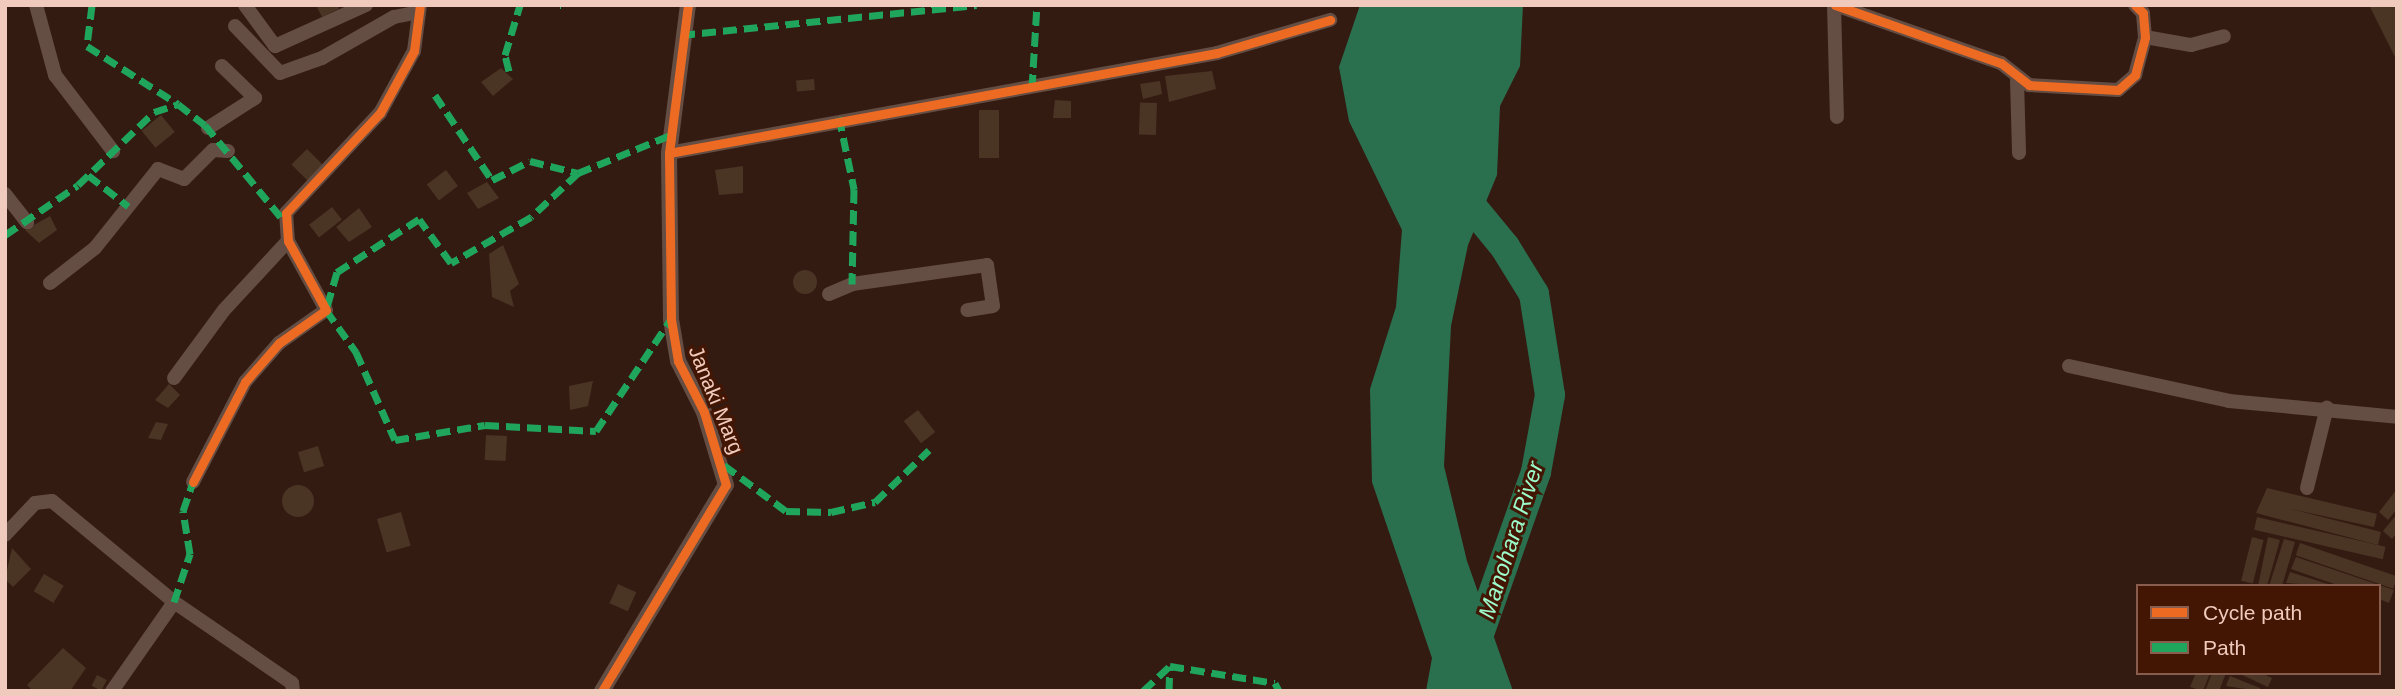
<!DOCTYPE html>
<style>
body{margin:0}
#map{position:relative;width:2402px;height:696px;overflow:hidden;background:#341b12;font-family:Arial,sans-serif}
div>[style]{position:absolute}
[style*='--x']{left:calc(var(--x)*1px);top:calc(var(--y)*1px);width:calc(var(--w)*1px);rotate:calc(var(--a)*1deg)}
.water>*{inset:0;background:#2a704f}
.river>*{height:30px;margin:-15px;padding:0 15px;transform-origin:15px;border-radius:15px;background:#2a704f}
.building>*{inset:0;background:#4a3424;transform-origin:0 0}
.round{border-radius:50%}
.minor>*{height:14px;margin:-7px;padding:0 7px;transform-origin:7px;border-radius:7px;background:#644d43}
.tertiary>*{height:16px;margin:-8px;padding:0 8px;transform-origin:8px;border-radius:8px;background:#644d43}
.quiet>*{height:7px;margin-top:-3.5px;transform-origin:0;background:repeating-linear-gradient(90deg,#20a55d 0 14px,transparent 0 21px)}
.cycleway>*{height:9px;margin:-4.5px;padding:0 4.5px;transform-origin:4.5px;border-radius:4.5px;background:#ed6a23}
span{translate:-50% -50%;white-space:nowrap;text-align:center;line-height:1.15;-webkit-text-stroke:6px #431503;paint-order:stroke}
.street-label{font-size:21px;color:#f0cabc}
.water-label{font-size:23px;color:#9cfbcb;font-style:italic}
.frame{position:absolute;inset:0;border:7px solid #f0cabc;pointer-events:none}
.legend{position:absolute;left:2136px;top:584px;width:245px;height:91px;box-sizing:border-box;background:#431503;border:2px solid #885d4d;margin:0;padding:9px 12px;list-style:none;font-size:21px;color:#f0cabc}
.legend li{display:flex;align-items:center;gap:14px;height:35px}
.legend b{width:35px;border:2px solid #885d4d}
</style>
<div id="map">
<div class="water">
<i style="clip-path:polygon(1360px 5px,1523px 5px,1520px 66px,1500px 106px,1497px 175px,1468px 245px,1451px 326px,1444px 466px,1467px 561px,1513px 691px,1426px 691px,1432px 658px,1372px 482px,1370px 389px,1396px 307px,1402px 230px,1349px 121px,1339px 67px)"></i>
</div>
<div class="river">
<i style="--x:1451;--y:192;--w:20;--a:30"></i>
<i style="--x:1468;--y:202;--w:58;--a:50.6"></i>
<i style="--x:1505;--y:247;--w:55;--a:58.3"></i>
<i style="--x:1534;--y:294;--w:102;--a:81"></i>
<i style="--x:1550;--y:395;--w:78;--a:100.3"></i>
<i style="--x:1536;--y:472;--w:232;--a:109.4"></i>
</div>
<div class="building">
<i style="clip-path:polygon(316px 5px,337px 5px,339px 9px,322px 17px)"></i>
<i style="clip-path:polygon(2369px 5px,2397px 5px,2397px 61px)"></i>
<i style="clip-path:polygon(501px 68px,513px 79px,493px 96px,481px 82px)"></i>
<i style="clip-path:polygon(1212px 71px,1216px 89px,1169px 102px,1165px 76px)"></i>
<i style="left:814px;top:79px;width:11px;height:18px;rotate:85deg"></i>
<i style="clip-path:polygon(1160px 81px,1162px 94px,1143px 99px,1140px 84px)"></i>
<i style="clip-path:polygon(1055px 100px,1071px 101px,1071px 118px,1053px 118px)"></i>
<i style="left:1157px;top:103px;width:32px;height:17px;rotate:92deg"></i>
<i style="left:979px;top:110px;width:20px;height:48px"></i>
<i style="left:161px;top:115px;width:22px;height:25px;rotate:51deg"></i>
<i style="left:307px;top:149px;width:23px;height:22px;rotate:45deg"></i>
<i style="clip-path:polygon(743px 166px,743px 193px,719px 195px,715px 170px)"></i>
<i style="left:446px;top:170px;width:20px;height:24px;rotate:53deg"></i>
<i style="clip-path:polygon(487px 182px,499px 198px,478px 209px,467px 193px)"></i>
<i style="left:332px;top:207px;width:16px;height:29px;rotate:52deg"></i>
<i style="clip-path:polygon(359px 208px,372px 227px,349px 242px,336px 227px)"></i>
<i style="clip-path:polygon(50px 216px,57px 230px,39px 243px,25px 230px)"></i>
<i style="clip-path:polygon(503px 245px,519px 284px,510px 291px,514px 307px,492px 297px,489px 254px)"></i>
<i class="round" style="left:793px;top:270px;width:24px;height:24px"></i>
<i style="clip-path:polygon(593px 381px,588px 406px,570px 410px,569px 386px)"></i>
<i style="clip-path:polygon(169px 384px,180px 395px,168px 408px,155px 400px)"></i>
<i style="left:918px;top:410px;width:28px;height:18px;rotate:52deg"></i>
<i style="clip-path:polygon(156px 422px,168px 424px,161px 440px,148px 438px)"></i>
<i style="left:486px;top:435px;width:21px;height:25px;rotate:3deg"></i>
<i style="left:318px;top:446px;width:21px;height:21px;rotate:73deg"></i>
<i class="round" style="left:282px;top:485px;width:32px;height:32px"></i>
<i style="clip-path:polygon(2267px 488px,2377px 514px,2374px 527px,2291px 509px,2381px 532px,2378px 545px,2256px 513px)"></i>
<i style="clip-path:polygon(2397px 489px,2397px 509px,2388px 520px,2379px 512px)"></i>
<i style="left:401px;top:512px;width:35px;height:25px;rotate:74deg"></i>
<i style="clip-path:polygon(2397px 514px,2397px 533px,2392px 539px,2383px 531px)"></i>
<i style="left:2257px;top:517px;width:132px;height:13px;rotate:13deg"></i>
<i style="left:2252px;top:537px;width:12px;height:45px;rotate:14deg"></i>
<i style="clip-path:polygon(2268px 537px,2280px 540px,2267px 586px,2258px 586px)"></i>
<i style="clip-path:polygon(2284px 539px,2295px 542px,2282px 586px,2269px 586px)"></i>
<i style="left:2300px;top:543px;width:103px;height:13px;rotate:19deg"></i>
<i style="clip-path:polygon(12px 548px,31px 569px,13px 587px,5px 579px)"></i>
<i style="clip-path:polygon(2296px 557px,2394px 590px,2389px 603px,2379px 599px,2379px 586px,2340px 586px,2291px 569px)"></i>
<i style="clip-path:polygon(2290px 572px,2331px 585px,2331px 586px,2286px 583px)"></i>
<i style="left:44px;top:574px;width:23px;height:20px;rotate:31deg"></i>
<i style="left:618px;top:584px;width:20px;height:21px;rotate:24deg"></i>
<i style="clip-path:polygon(63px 648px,86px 668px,70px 691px,33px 691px,27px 685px)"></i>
<i style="clip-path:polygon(2196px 673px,2210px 673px,2203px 691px,2190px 687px)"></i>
<i style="clip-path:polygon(2212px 673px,2226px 673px,2219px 691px,2205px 691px)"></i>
<i style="clip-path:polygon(2238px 673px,2261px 673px,2272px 678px,2268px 687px)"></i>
<i style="left:97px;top:675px;width:11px;height:12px;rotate:27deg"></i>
<i style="clip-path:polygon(2230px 676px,2260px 688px,2259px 691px,2226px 686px)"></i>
</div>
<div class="minor">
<i style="--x:36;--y:5;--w:73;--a:74.8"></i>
<i style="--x:55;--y:75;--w:96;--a:52.7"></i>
<i style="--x:245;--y:5;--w:51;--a:53.8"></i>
<i style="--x:275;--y:46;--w:100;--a:-24.3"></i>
<i style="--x:1834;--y:5;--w:112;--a:88.5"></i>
<i style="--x:1835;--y:5;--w:176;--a:19.3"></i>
<i style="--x:2001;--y:63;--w:36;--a:38"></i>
<i style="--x:2029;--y:85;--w:89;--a:3.2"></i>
<i style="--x:2118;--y:90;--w:23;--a:-41"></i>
<i style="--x:2135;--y:75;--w:39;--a:-75"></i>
<i style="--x:2145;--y:37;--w:24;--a:-95"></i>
<i style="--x:2143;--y:13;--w:11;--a:-135"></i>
<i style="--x:235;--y:26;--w:65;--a:46.2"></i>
<i style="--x:280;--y:73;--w:45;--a:-19.7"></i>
<i style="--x:322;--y:58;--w:83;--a:-29.7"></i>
<i style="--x:394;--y:17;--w:25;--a:-11"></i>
<i style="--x:2145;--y:37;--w:47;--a:9.9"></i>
<i style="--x:2191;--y:45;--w:34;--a:-15"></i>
<i style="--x:2017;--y:80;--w:73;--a:88.4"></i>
<i style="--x:208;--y:128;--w:56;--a:-32.6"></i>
<i style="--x:255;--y:98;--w:46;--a:-135.9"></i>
<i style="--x:669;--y:153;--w:557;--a:-10.34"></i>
<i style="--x:1217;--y:53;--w:118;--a:-16.3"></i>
<i style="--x:5;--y:194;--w:36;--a:52"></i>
<i style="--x:50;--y:283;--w:57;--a:-37.9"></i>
<i style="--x:95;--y:248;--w:101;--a:-51.4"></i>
<i style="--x:158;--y:169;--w:28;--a:21"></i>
<i style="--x:184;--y:179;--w:41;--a:-45"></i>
<i style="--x:213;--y:150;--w:15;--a:4"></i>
<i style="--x:829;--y:294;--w:25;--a:-23"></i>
<i style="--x:852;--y:284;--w:136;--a:-8"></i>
<i style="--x:987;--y:265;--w:41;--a:81.7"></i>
<i style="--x:993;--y:306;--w:26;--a:171"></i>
<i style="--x:2069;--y:366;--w:164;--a:12.3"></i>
<i style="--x:2229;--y:401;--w:169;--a:5.4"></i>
<i style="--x:174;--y:378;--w:84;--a:-53.7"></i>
<i style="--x:224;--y:310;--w:94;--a:-47.2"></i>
<i style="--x:193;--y:482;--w:113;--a:-62.5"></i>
<i style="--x:245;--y:382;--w:52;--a:-48.9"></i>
<i style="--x:279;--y:343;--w:57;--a:-35.1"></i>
<i style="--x:326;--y:310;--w:79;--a:-118.8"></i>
<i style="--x:288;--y:241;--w:28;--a:-94"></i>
<i style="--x:286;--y:213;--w:137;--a:-46.8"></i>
<i style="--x:380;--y:113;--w:71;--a:-61.3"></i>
<i style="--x:414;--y:51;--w:46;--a:-82.6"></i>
<i style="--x:2307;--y:488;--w:83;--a:-76.1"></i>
<i style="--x:5;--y:535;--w:44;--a:-46.8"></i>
<i style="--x:35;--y:503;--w:17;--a:-7"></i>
<i style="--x:52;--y:501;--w:158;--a:39.6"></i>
<i style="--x:174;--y:602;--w:143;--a:34.5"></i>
<i style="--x:292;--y:683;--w:8;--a:83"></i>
<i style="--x:112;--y:691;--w:108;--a:-55.1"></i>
</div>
<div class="tertiary">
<i style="--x:602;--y:691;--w:240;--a:-59"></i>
<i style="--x:726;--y:485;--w:76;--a:-106.8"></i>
<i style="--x:704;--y:412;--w:57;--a:-117"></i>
<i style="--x:678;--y:361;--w:43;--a:-99.5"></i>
<i style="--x:671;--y:319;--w:166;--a:-90.7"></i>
<i style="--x:669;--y:153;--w:149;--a:-82.7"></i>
</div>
<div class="quiet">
<i style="--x:92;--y:5;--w:41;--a:97"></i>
<i style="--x:87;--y:46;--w:108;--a:32.5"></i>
<i style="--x:560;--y:5;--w:1;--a:0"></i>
<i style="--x:681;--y:35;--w:297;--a:-5.8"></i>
<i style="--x:509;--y:71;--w:16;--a:-104"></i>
<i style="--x:505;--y:55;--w:52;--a:-73.3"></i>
<i style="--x:1032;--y:88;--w:83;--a:-86.6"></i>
<i style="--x:435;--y:95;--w:102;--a:56.2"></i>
<i style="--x:492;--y:180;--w:42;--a:-26.6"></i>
<i style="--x:530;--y:161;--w:49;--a:14"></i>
<i style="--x:578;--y:173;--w:100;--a:-22.4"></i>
<i style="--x:839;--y:117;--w:74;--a:78.2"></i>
<i style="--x:854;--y:189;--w:95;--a:91.2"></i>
<i style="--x:578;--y:173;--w:64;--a:136.9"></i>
<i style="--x:531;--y:217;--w:92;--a:150.1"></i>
<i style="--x:451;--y:263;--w:54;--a:-126"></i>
<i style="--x:419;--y:219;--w:98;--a:147.1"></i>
<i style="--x:337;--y:272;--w:40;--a:106"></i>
<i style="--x:326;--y:310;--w:52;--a:54.5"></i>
<i style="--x:356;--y:352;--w:96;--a:66.1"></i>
<i style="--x:395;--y:440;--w:91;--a:-9.5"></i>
<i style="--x:485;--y:425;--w:111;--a:3.1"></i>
<i style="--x:596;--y:431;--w:135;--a:-56.2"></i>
<i style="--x:88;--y:175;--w:51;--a:37.8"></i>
<i style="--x:5;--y:235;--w:88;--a:-34.4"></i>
<i style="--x:78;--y:185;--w:105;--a:-43.8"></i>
<i style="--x:154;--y:112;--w:25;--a:-18"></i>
<i style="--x:178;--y:104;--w:34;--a:38"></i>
<i style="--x:205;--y:125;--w:124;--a:50.5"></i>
<i style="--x:724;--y:465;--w:77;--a:36.6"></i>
<i style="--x:786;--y:511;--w:45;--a:1.3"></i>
<i style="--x:831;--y:512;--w:45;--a:-12.8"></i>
<i style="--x:875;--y:502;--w:75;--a:-43.9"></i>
<i style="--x:174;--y:602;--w:51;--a:-71.6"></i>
<i style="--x:190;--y:554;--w:44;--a:-99.2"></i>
<i style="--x:183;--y:511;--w:31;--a:-71"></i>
<i style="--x:1143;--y:691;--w:37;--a:-43"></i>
<i style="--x:1170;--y:666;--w:106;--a:9.2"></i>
<i style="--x:1275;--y:683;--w:9;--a:63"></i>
<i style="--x:1169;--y:691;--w:25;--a:-88"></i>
</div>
<div class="cycleway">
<i style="--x:1835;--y:5;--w:176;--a:19.3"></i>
<i style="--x:2001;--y:63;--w:36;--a:38"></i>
<i style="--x:2029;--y:85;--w:89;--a:3.2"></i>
<i style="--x:2118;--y:90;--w:23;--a:-41"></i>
<i style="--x:2135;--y:75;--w:39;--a:-75"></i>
<i style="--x:2145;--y:37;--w:24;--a:-95"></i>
<i style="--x:2143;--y:13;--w:11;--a:-135"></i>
<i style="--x:669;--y:153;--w:557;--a:-10.34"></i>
<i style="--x:1217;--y:53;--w:118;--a:-16.3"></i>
<i style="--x:193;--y:482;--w:113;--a:-62.5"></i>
<i style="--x:245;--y:382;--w:52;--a:-48.9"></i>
<i style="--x:279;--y:343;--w:57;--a:-35.1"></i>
<i style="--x:326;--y:310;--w:79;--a:-118.8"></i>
<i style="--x:288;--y:241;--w:28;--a:-94"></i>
<i style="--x:286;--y:213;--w:137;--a:-46.8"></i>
<i style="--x:380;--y:113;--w:71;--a:-61.3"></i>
<i style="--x:414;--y:51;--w:46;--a:-82.6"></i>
<i style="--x:602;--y:691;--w:240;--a:-59"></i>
<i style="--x:726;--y:485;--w:76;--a:-106.8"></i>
<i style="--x:704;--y:412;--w:57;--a:-117"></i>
<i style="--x:678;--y:361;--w:43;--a:-99.5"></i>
<i style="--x:671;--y:319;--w:166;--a:-90.7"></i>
<i style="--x:669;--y:153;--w:149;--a:-82.7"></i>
</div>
<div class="street-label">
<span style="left:716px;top:400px;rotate:68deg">Janaki Marg</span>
</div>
<div class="water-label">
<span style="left:1511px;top:540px;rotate:-72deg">Manohara River</span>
</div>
<div class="frame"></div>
<ul class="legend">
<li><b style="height:9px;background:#ed6a23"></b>Cycle path</li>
<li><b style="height:9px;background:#20a55d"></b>Path</li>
</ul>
</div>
